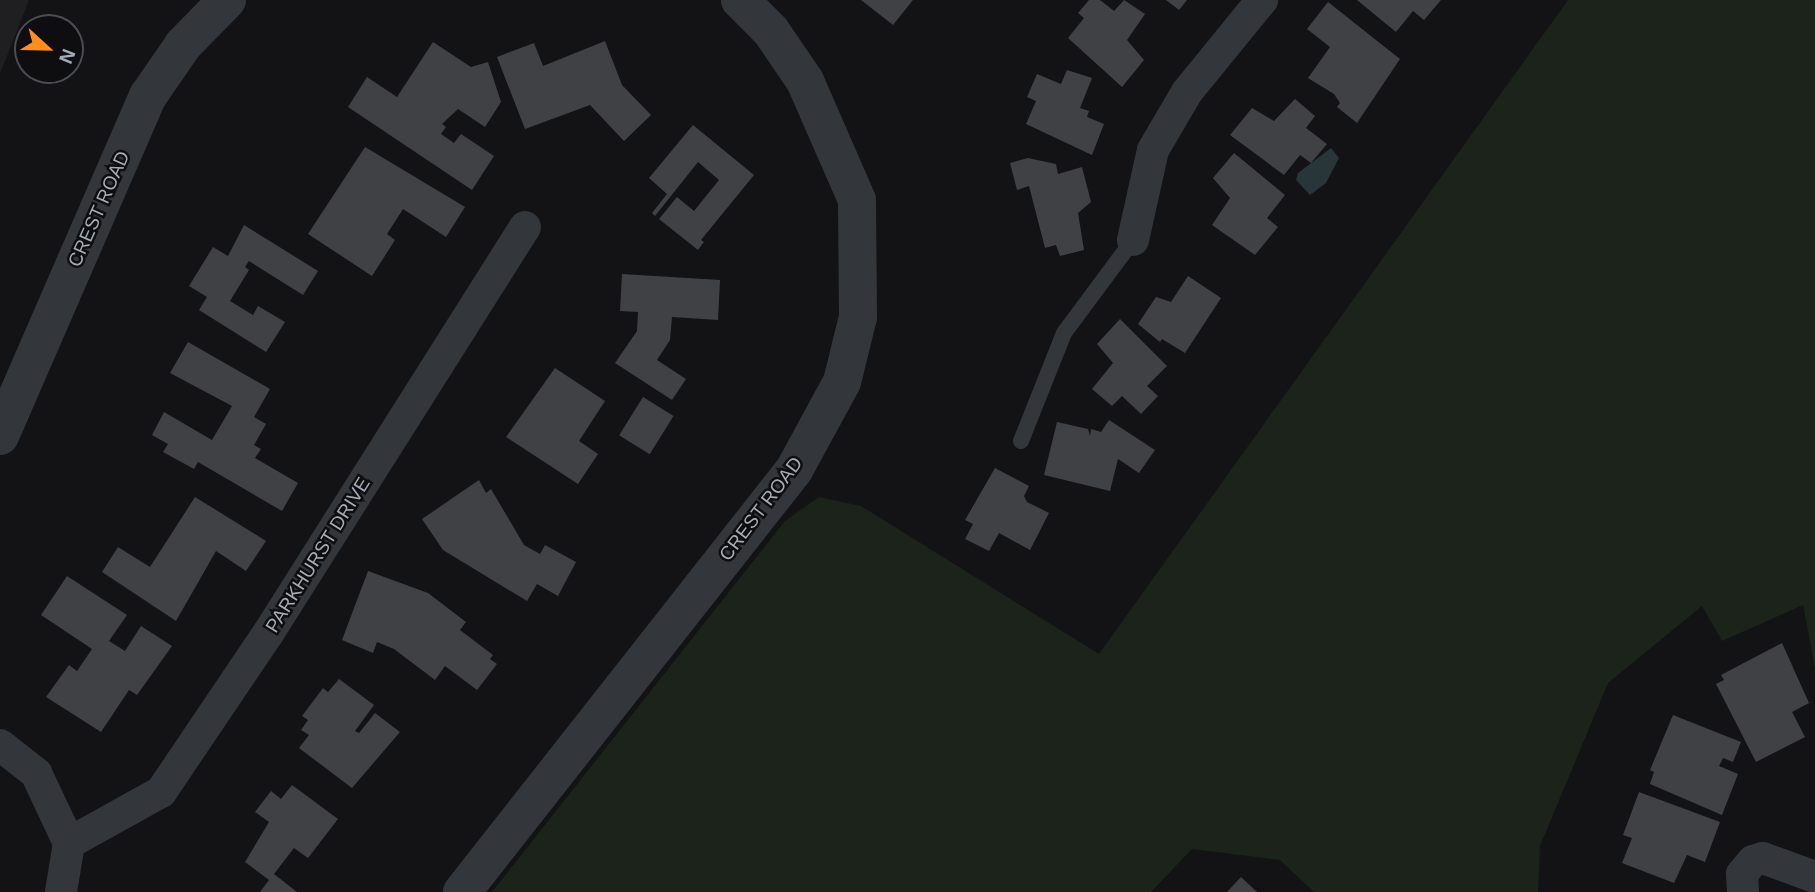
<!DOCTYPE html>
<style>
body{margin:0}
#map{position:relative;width:1815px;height:892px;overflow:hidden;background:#131315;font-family:Helvetica,sans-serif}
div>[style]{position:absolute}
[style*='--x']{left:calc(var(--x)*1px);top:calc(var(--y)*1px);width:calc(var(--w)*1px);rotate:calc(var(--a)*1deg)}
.built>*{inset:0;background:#1f1f22}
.green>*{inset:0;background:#1b231b}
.water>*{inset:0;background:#283539}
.building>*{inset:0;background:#3f4145;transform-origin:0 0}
.service>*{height:16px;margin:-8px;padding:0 8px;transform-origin:8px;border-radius:8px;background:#33363a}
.minor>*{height:32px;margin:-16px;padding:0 16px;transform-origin:16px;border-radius:16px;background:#33363a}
.tertiary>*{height:38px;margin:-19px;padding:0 19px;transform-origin:19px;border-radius:19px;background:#33363a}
span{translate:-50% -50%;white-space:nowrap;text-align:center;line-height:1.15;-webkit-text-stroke:5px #0e0e10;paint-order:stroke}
.street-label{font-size:19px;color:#a3acb6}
.north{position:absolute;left:14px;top:14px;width:70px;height:70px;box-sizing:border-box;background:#0e0e10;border:2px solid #4a4d52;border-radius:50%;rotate:112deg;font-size:19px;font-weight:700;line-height:28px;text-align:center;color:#a3acb6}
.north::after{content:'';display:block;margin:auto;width:24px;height:32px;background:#ff8d20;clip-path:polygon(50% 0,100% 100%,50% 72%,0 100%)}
</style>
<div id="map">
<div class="built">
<i style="clip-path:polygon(0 0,29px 0,0 74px)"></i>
</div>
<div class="green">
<i style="clip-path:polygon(1568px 0,1815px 0,1815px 668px,1803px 605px,1722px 641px,1702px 606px,1608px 683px,1540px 846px,1538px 892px,1314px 892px,1280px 860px,1192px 849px,1151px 892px,492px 892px,785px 521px,819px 497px,861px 506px,1099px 654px)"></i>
</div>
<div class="water">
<i style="clip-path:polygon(1331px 148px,1339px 158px,1326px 183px,1310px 195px,1296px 180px,1298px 173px)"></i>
</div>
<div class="building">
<i style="clip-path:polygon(861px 0,913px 0,893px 25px)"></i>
<i style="clip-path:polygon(1089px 0,1100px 0,1114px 11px,1124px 0,1145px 14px,1127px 40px,1144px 60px,1122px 87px,1068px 38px,1084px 18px,1078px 13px)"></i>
<i style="clip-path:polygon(1166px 0,1187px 0,1179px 10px)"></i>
<i style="clip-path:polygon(1357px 0,1441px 0,1424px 20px,1413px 11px,1396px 32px)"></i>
<i style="clip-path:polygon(1328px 2px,1400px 59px,1357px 123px,1337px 107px,1340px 103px,1334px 94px,1308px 78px,1330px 47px,1307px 29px)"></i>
<i style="clip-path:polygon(605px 41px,622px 85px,651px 115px,624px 141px,590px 105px,525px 129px,497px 57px,534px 43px,543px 66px)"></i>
<i style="clip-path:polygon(433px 42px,471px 67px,488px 62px,501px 102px,485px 127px,458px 109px,442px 124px,446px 127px,441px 134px,454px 143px,461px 134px,494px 156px,472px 190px,348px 107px,367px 77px,397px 97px)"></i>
<i style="clip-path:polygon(1067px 70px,1092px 78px,1080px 108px,1089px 111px,1087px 117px,1104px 124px,1092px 155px,1026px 124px,1036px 101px,1027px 97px,1037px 74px,1061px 84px)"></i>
<i style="clip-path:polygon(1295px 99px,1315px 116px,1306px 128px,1327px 144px,1311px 163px,1300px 155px,1284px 175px,1230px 135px,1252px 108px,1274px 121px)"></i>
<i style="clip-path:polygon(693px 125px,754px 175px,701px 240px,704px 242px,698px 250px,659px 219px,677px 197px,694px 211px,719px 180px,698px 162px,655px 216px,652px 213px,667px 194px,649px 178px)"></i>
<i style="clip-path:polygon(365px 147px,465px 207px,446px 237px,403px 209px,387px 234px,395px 240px,372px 276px,308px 234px)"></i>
<i style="clip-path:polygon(1234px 153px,1285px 195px,1267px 218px,1278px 227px,1255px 255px,1212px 225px,1230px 198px,1213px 178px)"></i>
<i style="clip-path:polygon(1028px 158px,1056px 164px,1058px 174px,1082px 167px,1091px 202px,1078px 213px,1084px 250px,1060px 256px,1056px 245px,1045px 248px,1029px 186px,1017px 190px,1010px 163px)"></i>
<i style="clip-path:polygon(244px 225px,318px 271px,303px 295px,249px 261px,245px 267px,249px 270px,230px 301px,253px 315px,258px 306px,285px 322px,266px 352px,199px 310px,207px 297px,189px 286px,213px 247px,228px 256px)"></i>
<i style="clip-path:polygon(622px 274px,720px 280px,718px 320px,672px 317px,670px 340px,657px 360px,686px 379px,672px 400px,615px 363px,637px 331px,638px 312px,620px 311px)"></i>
<i style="clip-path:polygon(1188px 276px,1221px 298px,1185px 353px,1162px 339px,1160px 342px,1138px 324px,1156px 297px,1171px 302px)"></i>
<i style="clip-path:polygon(1120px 319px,1167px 366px,1147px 386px,1158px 396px,1141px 414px,1122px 396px,1112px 406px,1092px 389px,1113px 363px,1097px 344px)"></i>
<i style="clip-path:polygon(188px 342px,270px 389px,254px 417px,266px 424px,254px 445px,261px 449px,255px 458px,298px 483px,282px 511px,198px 462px,194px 469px,163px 452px,168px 444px,152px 435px,164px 412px,212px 440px,232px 406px,170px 373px)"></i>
<i style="clip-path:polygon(555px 368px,605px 401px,579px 441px,598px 454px,578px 484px,506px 437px)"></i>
<i style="left:643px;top:397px;width:36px;height:45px;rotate:32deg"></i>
<i style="clip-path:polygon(1109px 420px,1155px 450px,1139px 473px,1118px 459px,1110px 491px,1044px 475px,1057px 422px,1088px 429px,1090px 436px,1091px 429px,1101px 432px)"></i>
<i style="clip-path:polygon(995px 468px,1029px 486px,1024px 496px,1027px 502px,1049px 513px,1030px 550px,999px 533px,989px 551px,965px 539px,973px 524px,965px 520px)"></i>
<i style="clip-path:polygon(479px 480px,486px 493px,491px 489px,524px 545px,540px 554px,545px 545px,576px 562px,558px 596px,537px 584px,527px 601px,443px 550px,422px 519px)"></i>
<i style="clip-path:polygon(195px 497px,266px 541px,246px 571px,216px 551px,176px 621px,102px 572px,118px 547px,150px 567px)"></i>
<i style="clip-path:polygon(368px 571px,428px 593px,466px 622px,460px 630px,493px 655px,490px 659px,497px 664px,477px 690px,445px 666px,435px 680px,394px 649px,377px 642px,373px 653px,342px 640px)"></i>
<i style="clip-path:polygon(67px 576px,127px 615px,109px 641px,125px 651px,141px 626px,172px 646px,137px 695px,129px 690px,101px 732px,46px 697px,69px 665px,77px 671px,92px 649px,41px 615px)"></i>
<i style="clip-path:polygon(1782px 643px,1809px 703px,1792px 712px,1805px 737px,1756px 762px,1716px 684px,1724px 680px,1721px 675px)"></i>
<i style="clip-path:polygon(339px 679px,374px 705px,355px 731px,359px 733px,375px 713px,400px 732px,352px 788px,299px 748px,309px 735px,301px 730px,308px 720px,302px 716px,323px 688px,328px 692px)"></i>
<i style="clip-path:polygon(1673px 715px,1741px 742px,1733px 762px,1723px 758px,1719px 766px,1738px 774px,1722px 815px,1650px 784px,1654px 772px,1650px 770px)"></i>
<i style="clip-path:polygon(292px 785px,338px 819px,308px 858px,294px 848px,274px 874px,297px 892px,260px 892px,269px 880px,245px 862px,269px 822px,255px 812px,271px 791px,281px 799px)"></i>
<i style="clip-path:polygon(1639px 792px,1720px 822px,1705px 862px,1687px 855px,1674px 883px,1622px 863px,1632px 838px,1623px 835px)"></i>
<i style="clip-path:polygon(1241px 877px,1257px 892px,1227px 892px)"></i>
</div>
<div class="service">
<i style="--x:1021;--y:441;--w:116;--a:-68.3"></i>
<i style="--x:1064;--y:333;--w:116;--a:-53.4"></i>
</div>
<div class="minor">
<i style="--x:1133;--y:240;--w:92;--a:-77.5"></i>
<i style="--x:1153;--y:150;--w:67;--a:-59.6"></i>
<i style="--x:1187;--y:92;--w:119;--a:-50.8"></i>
<i style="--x:0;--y:745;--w:46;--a:37.9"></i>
<i style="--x:36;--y:773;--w:77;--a:64.8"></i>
<i style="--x:69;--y:843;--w:50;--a:99.3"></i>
<i style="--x:69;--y:843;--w:105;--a:-29"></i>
<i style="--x:161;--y:792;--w:193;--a:-56"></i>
<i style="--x:269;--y:632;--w:479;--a:-57.7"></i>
<i style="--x:1743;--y:892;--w:18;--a:-93"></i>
<i style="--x:1742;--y:874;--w:17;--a:-50"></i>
<i style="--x:1753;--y:861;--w:10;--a:-17"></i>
<i style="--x:1763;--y:858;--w:55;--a:20.1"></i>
</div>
<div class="tertiary">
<i style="--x:0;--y:436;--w:371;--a:-66.5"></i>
<i style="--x:148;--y:96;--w:62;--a:-55.5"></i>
<i style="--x:183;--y:45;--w:63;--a:-45.6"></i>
<i style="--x:462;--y:892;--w:537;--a:-51.81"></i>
<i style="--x:794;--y:470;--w:100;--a:-61.4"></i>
<i style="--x:842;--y:382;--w:67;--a:-76.2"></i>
<i style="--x:858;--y:317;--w:117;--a:-90.5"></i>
<i style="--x:857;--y:200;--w:130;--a:-113.6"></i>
<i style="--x:805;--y:81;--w:60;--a:-124.2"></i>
<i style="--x:771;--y:31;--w:44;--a:-135"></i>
</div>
<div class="street-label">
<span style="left:99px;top:209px;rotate:-66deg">CREST ROAD</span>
<span style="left:761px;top:509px;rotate:-53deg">CREST ROAD</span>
<span style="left:318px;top:555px;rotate:-58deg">PARKHURST DRIVE</span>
</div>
<div class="north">N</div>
</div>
